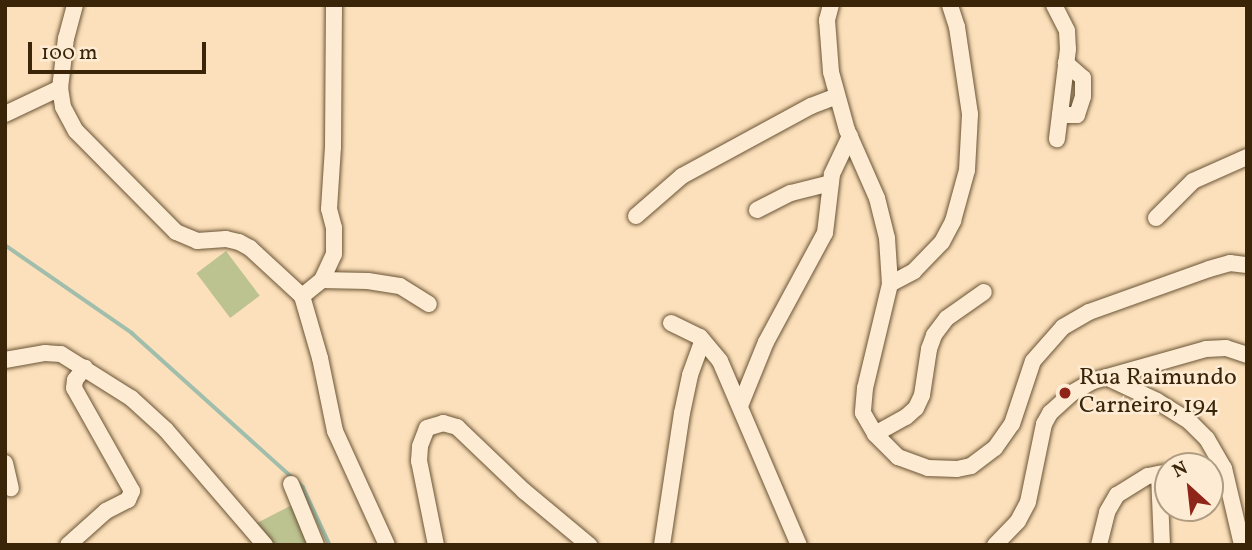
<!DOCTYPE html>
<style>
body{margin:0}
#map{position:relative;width:1252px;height:550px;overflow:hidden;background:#fce0bb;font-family:Vollkorn,serif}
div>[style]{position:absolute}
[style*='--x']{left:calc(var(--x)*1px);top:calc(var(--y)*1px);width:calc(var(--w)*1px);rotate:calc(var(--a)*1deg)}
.green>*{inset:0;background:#bdc291;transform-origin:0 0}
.stream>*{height:3.5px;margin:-1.75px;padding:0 1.75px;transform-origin:1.75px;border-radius:1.75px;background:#a0beab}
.roads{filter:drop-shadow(0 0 2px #6a5435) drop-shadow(0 0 2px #6a5435)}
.minor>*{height:16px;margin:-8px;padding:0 8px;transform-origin:8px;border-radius:8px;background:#fdebd3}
.dots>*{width:19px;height:19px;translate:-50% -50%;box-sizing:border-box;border:4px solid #fdebd3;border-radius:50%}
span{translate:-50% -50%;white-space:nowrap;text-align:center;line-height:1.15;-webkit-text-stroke:5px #fdebd3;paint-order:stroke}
.poi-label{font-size:24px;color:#3a2508}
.left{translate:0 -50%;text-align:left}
.frame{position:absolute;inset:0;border:7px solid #3a2508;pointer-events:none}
.north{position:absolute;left:1154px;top:452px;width:70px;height:70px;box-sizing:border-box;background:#fdebd3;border:2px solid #af9c82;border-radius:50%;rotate:333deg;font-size:19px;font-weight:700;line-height:28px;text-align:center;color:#3a2508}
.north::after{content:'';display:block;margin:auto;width:24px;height:32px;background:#8f2418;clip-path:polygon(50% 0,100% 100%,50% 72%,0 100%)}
.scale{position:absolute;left:28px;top:42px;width:178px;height:32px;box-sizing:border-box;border:4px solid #3a2508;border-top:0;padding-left:9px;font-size:21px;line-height:24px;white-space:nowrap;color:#3a2508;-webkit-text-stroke:5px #fdebd3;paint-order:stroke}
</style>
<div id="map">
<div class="green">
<i style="left:226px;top:251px;width:56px;height:37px;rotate:53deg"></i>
<i style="clip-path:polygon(294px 504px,313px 545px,271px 545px,253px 525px)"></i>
</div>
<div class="stream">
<i style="--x:5;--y:245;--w:155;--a:34.7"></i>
<i style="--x:132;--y:333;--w:230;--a:42"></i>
<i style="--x:303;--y:487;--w:64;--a:65"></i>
</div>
<div class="roads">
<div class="minor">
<i style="--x:75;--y:5;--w:34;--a:105"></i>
<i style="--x:66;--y:38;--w:50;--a:96.8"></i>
<i style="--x:60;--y:88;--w:19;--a:81"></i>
<i style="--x:63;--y:107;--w:27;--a:62"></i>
<i style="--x:76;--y:131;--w:142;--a:45.3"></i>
<i style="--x:176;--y:232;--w:23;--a:23"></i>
<i style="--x:197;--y:241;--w:29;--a:-4"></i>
<i style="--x:226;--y:239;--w:13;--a:13"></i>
<i style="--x:239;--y:242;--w:13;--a:29"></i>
<i style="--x:250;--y:248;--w:71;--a:42.7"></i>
<i style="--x:334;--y:5;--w:142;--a:90.4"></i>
<i style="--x:333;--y:147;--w:62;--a:93.7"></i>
<i style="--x:329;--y:209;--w:20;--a:75"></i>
<i style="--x:334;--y:228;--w:26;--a:90"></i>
<i style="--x:334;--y:254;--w:29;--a:115"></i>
<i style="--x:322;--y:280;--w:26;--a:141"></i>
<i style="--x:302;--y:296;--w:65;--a:73.8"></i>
<i style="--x:320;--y:358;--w:75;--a:78.4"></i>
<i style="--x:335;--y:431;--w:125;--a:65.5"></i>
<i style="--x:831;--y:5;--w:16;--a:105"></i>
<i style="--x:827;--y:20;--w:52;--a:85.6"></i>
<i style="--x:831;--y:72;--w:60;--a:74.6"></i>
<i style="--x:847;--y:130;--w:74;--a:66.2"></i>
<i style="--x:877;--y:198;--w:41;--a:76"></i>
<i style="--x:887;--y:238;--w:46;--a:86.3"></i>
<i style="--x:890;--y:284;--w:107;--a:103.5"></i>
<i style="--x:865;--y:388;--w:25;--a:95"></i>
<i style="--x:863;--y:413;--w:24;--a:60"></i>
<i style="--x:875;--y:434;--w:33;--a:45"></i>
<i style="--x:898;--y:457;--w:32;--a:20"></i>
<i style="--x:928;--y:468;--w:29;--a:2"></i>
<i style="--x:957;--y:469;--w:14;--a:-12"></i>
<i style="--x:971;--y:466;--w:30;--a:-37"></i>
<i style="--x:995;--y:448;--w:29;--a:-55"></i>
<i style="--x:1012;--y:424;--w:66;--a:-71.6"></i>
<i style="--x:1033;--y:361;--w:45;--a:-48.6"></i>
<i style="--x:1063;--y:327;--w:30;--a:-30"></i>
<i style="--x:1089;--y:312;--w:127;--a:-19.7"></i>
<i style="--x:1209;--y:269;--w:22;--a:-16"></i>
<i style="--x:1230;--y:263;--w:17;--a:7"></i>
<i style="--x:1054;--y:5;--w:29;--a:63"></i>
<i style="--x:1067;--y:31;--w:18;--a:87"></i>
<i style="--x:1068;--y:49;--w:91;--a:97"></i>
<i style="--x:5;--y:114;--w:61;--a:-25.3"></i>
<i style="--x:1060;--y:115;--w:17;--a:0"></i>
<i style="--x:1077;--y:115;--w:20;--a:-72"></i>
<i style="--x:1083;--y:96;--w:18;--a:-90"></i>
<i style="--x:1083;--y:78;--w:23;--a:-139"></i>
<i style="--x:757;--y:210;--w:38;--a:-27"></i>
<i style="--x:791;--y:193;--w:41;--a:-14"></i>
<i style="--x:636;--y:216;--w:61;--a:-41"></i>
<i style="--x:682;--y:176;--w:147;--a:-28.5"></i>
<i style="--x:811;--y:106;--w:28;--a:-21"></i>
<i style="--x:1156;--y:218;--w:52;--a:-45"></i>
<i style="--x:1193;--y:181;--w:59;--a:-24"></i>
<i style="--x:322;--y:280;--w:46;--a:1.2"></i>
<i style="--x:368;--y:281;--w:32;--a:9"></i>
<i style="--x:400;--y:286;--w:34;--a:32"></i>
<i style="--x:890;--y:284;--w:27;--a:-28"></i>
<i style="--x:914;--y:271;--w:40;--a:-46"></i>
<i style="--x:942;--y:242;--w:24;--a:-62"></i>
<i style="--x:953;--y:221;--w:53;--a:-74.6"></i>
<i style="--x:967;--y:170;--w:56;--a:-86.9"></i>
<i style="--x:970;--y:114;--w:88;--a:-98.5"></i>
<i style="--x:957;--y:27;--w:23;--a:-108"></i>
<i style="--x:671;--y:323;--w:32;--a:26"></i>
<i style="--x:700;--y:337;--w:31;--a:50"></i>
<i style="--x:720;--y:361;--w:200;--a:66.8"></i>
<i style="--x:5;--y:360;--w:41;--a:-9.9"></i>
<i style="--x:45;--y:353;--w:16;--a:4"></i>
<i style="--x:61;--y:354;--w:83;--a:32.2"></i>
<i style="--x:131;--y:398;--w:47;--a:42.4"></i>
<i style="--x:166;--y:430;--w:152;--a:49.3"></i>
<i style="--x:1106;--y:377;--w:56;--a:25.2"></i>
<i style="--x:1157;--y:401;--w:38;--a:32"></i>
<i style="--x:1189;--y:421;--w:25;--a:45"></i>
<i style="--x:1207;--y:439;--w:34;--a:60"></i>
<i style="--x:1224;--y:468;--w:79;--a:76.8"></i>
<i style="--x:740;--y:406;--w:69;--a:-67.9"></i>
<i style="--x:766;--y:342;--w:124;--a:-61.6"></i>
<i style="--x:825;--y:233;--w:59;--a:-83.2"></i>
<i style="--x:832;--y:174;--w:42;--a:-64.7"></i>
<i style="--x:875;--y:434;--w:35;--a:-29"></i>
<i style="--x:906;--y:417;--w:13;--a:-42"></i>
<i style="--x:916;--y:408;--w:14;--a:-65"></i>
<i style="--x:922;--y:395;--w:47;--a:-81.3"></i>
<i style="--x:929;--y:349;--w:15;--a:-70"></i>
<i style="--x:934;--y:335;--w:21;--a:-53"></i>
<i style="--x:947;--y:318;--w:45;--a:-35.1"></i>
<i style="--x:5;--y:463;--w:26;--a:77"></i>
<i style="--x:1159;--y:474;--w:71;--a:87.6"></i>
<i style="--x:291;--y:484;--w:66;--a:67.7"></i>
<i style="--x:68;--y:545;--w:51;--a:-41.8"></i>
<i style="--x:106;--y:511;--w:25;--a:-27"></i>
<i style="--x:128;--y:500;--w:10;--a:-66"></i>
<i style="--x:132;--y:491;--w:118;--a:-119.4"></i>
<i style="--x:74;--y:388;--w:8;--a:-83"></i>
<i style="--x:75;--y:380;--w:16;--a:-52"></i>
<i style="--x:436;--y:545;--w:86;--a:-101.4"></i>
<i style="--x:419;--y:461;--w:15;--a:-86"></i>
<i style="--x:420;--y:446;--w:19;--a:-69"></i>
<i style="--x:427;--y:428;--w:17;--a:-17"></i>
<i style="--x:443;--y:423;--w:15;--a:16"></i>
<i style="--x:457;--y:427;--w:93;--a:43.7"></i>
<i style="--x:524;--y:491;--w:85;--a:39.7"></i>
<i style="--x:662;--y:545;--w:134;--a:-81.4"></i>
<i style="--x:682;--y:413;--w:39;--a:-78"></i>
<i style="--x:690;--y:375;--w:37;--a:-70"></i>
<i style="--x:995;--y:545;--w:33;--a:-46"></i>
<i style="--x:1018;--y:521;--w:21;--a:-62"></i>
<i style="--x:1028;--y:502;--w:80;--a:-78.4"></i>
<i style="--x:1044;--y:424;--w:13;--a:-61"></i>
<i style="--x:1050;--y:413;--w:30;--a:-42"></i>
<i style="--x:1072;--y:393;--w:24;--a:-30"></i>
<i style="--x:1093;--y:381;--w:117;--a:-15.8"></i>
<i style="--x:1206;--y:349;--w:20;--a:-3"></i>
<i style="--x:1226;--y:348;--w:22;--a:18"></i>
<i style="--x:1099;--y:545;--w:34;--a:-76"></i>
<i style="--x:1107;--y:512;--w:20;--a:-60"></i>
<i style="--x:1117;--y:495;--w:36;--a:-32"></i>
<i style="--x:1148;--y:476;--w:20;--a:-11"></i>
</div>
</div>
<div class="dots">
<i style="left:1065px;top:393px;background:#8f2418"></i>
</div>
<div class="poi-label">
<span class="left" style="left:1079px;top:393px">Rua Raimundo<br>Carneiro, 194</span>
</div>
<div class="frame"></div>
<div class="north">N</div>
<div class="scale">100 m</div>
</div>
